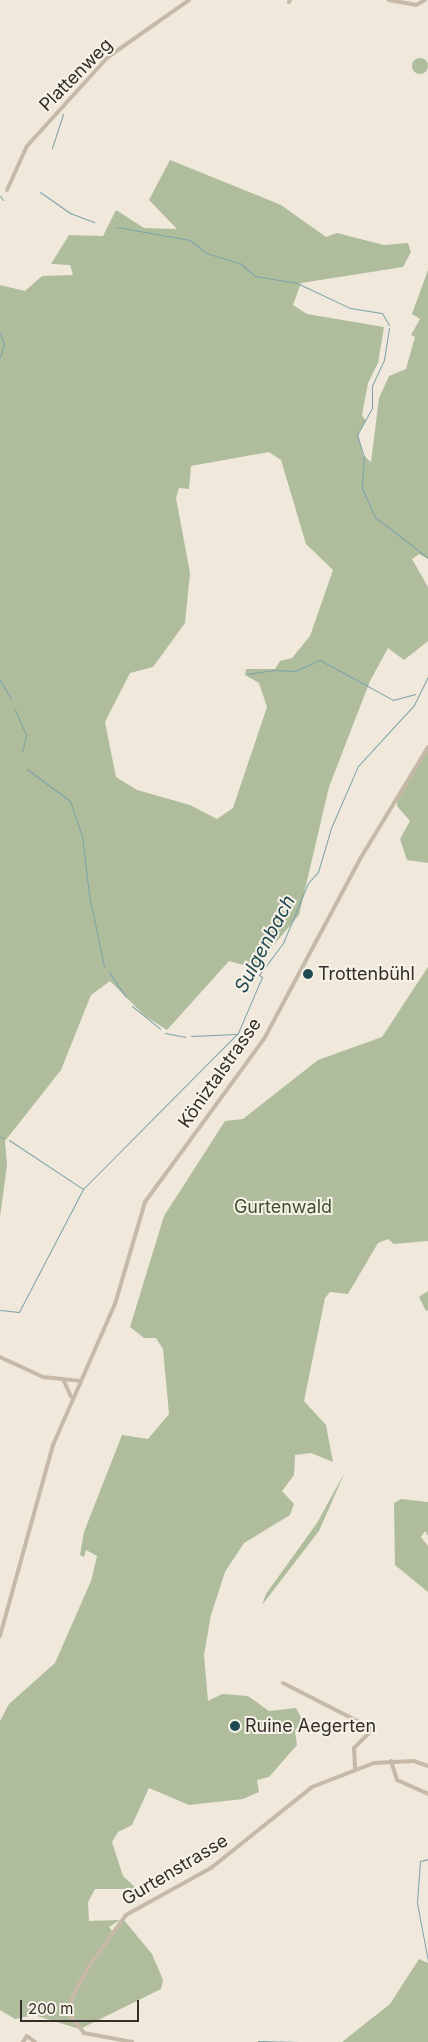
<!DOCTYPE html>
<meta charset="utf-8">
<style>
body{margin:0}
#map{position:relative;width:428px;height:2042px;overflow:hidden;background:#efe8db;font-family:Inter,sans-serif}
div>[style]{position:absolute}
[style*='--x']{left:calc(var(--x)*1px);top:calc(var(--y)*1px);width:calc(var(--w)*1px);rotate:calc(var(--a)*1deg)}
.green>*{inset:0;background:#afbd9d}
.round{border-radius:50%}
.stream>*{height:1px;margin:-0.5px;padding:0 0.5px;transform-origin:0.5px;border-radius:0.5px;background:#7da3a9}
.minor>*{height:4px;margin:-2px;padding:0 2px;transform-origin:2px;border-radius:2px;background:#c6b9a8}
.dots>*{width:14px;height:14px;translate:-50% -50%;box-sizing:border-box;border:2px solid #f7f2e7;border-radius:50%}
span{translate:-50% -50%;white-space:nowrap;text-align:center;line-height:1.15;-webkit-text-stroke:4px #f7f2e7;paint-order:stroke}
.street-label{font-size:18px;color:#342d28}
.poi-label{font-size:18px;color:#342d28}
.left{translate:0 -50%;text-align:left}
.park-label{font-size:18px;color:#40502e}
.water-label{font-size:19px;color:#214951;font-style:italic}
.scale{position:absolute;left:20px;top:2000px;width:119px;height:22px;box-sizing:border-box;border:2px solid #342d28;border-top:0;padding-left:6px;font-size:15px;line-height:18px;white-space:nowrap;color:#342d28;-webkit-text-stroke:4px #f7f2e7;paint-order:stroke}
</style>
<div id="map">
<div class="green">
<i class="round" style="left:412px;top:58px;width:16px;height:16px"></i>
<i style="clip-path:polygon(evenodd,170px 160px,281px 205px,326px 237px,337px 233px,384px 245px,408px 243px,411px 252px,403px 267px,301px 283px,293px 305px,307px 314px,384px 327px,378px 363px,368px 383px,362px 415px,366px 421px,358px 433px,363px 455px,371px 462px,379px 398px,389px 376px,406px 369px,415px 337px,411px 335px,420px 319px,412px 314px,428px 270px,428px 559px,419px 554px,412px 559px,428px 587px,428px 641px,404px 660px,388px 648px,370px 681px,329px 787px,299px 915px,254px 968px,229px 961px,167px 1030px,145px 1016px,110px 981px,91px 995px,61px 1070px,5px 1141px,7px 1165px,0 1217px,0 285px,25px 291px,42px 276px,73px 275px,70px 265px,51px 264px,69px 235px,103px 236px,116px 210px,144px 228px,177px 229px,149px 200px,170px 160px,269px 452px,281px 460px,306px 544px,333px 570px,310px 636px,292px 658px,280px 661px,275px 669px,246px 669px,245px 675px,259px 683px,267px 707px,233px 808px,217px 819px,190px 805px,137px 790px,116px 777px,105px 722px,130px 673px,153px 667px,185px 623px,190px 573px,176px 498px,179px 488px,189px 489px,191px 466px,269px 452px)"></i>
<i style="clip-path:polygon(428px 748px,428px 863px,407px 860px,400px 839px,410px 821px,397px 806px,398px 796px)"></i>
<i style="clip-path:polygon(428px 967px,428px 1241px,394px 1244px,388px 1239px,378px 1243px,348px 1294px,330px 1292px,325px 1298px,304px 1401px,326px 1425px,333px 1462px,311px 1453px,295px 1455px,294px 1475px,282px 1491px,294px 1504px,290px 1515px,244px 1543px,225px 1572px,211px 1615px,204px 1655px,208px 1701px,222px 1694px,248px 1696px,269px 1711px,296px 1708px,302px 1719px,295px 1731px,297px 1745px,269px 1777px,257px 1780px,259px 1792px,243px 1799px,189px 1805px,149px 1788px,132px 1825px,118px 1832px,112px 1842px,123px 1876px,137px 1889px,95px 1889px,88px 1902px,89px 1921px,120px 1920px,109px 1927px,112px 1931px,104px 1942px,123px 1919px,152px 1954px,163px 1980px,161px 1989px,80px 2029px,34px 2015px,15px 2019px,0 2010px,0 1721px,9px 1704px,55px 1663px,91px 1581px,97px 1556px,86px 1550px,84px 1557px,80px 1555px,84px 1532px,122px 1435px,148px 1439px,169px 1414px,163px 1349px,156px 1338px,144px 1338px,130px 1327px,164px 1216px,225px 1121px,243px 1119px,318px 1060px,382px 1037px)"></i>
<i style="clip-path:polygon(428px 1291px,428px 1310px,426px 1311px,419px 1297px)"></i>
<i style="clip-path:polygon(345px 1472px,319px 1531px,262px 1605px,266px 1594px,317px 1523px)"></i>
<i style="clip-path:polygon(401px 1499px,428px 1502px,428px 1536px,425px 1531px,421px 1537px,428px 1546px,428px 1592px,395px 1565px,394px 1503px)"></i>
<i style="clip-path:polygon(419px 1959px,428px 1963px,428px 2042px,342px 2042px,390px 2004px)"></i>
</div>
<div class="stream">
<i style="--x:52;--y:148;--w:36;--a:-72"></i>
<i style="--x:40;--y:192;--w:37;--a:35"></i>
<i style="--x:70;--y:213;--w:26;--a:21"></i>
<i style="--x:0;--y:196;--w:5;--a:53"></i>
<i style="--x:117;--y:227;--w:74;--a:10.1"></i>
<i style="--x:190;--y:240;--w:21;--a:39"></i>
<i style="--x:206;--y:253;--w:37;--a:17"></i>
<i style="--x:241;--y:264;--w:18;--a:41"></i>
<i style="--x:255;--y:276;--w:43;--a:9.5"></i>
<i style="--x:299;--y:284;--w:56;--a:25.2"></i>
<i style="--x:350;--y:308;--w:32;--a:9"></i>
<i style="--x:382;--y:313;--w:14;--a:60"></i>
<i style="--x:389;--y:328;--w:32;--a:99"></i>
<i style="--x:384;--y:360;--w:29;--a:115"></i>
<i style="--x:372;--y:386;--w:22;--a:90"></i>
<i style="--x:372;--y:408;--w:31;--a:119"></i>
<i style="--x:357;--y:435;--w:23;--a:72"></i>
<i style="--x:364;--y:457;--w:31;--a:94"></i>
<i style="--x:362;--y:488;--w:32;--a:66"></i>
<i style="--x:375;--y:517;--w:67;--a:37.7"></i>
<i style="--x:0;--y:333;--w:12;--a:70"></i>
<i style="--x:4;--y:344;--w:14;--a:107"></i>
<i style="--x:276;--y:670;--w:19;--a:3"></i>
<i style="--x:295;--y:671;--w:27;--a:-24"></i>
<i style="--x:320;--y:660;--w:83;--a:28.7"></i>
<i style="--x:393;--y:700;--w:23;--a:-15"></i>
<i style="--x:247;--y:674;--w:28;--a:-8"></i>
<i style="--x:0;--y:680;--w:22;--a:60"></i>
<i style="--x:15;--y:710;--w:27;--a:66"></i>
<i style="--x:26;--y:735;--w:17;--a:103"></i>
<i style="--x:27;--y:769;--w:54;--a:36.7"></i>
<i style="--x:70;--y:801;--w:36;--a:71"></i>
<i style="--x:82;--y:835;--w:60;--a:83.3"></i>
<i style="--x:89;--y:895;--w:73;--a:78.1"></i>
<i style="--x:109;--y:972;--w:30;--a:56"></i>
<i style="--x:132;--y:1006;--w:36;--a:39"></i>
<i style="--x:165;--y:1033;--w:21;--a:11"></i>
<i style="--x:191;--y:1036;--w:46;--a:-2.5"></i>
<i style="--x:0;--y:1137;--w:4;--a:14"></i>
<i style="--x:9;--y:1140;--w:89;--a:33.5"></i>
<i style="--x:0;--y:1310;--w:19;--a:6"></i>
<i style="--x:19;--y:1312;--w:139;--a:-62.5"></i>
<i style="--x:83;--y:1189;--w:220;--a:-45.2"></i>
<i style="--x:238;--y:1033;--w:61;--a:-66.8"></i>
<i style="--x:262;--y:977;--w:4;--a:-146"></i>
<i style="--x:259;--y:975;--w:40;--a:-53"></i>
<i style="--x:283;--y:943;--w:65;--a:-67.4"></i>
<i style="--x:308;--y:883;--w:15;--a:-48"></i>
<i style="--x:318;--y:872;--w:46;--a:-73.5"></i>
<i style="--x:331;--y:828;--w:68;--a:-66.5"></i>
<i style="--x:358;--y:766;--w:83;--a:-47.4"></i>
<i style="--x:414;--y:705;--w:32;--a:-64"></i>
<i style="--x:428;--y:1859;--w:8;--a:166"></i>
<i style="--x:420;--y:1861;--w:42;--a:94.1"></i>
<i style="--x:417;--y:1903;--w:59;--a:79.3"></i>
<i style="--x:258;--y:2041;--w:40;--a:1.4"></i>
</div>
<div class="minor">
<i style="--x:389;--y:0;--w:27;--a:10"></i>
<i style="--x:416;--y:5;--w:10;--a:-29"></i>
<i style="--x:289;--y:2;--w:2;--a:-63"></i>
<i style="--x:7;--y:190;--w:48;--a:-65.6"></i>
<i style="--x:27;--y:146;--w:120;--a:-47.7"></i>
<i style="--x:108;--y:57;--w:99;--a:-35.1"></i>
<i style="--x:0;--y:1357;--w:47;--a:24.9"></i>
<i style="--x:43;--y:1377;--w:37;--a:6"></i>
<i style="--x:64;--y:1381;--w:17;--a:66"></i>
<i style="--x:0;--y:1636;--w:198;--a:-74.5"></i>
<i style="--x:53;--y:1445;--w:154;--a:-66.3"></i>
<i style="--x:115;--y:1304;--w:106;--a:-73.6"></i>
<i style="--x:145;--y:1202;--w:202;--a:-53.9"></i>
<i style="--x:264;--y:1039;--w:204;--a:-61.9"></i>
<i style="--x:360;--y:859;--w:131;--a:-58.7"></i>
<i style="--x:283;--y:1683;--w:101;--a:27.1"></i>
<i style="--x:373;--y:1729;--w:27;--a:135"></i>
<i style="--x:354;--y:1748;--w:21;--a:87"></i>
<i style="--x:391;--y:1761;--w:20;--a:72"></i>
<i style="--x:397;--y:1780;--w:34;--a:24"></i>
<i style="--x:23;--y:2042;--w:7;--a:-56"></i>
<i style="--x:27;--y:2036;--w:10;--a:37"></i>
<i style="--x:132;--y:2042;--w:49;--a:-169.4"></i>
<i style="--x:84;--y:2033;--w:21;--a:-127"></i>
<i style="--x:71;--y:2016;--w:18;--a:-87"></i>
<i style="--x:72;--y:1998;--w:36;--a:-62"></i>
<i style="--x:89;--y:1966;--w:63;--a:-54"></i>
<i style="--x:126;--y:1915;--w:97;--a:-28.9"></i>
<i style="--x:211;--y:1868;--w:129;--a:-38.7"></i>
<i style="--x:312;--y:1787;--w:66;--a:-21.2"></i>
<i style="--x:374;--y:1763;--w:40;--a:-2.9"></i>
<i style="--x:414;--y:1761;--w:15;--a:20"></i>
</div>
<div class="dots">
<i style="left:308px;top:974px;background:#214951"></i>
<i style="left:235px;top:1726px;background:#214951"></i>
</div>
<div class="street-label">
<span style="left:76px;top:75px;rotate:-45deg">Plattenweg</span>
<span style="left:220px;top:1073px;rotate:-55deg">Köniztalstrasse</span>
<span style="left:175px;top:1870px;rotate:-31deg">Gurtenstrasse</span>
</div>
<div class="poi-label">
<span class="left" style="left:318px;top:974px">Trottenbühl</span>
<span class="left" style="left:245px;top:1726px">Ruine Aegerten</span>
</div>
<div class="park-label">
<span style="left:283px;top:1207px">Gurtenwald</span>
</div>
<div class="water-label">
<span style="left:265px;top:944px;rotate:-62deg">Sulgenbach</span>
</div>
<div class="scale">200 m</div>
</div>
